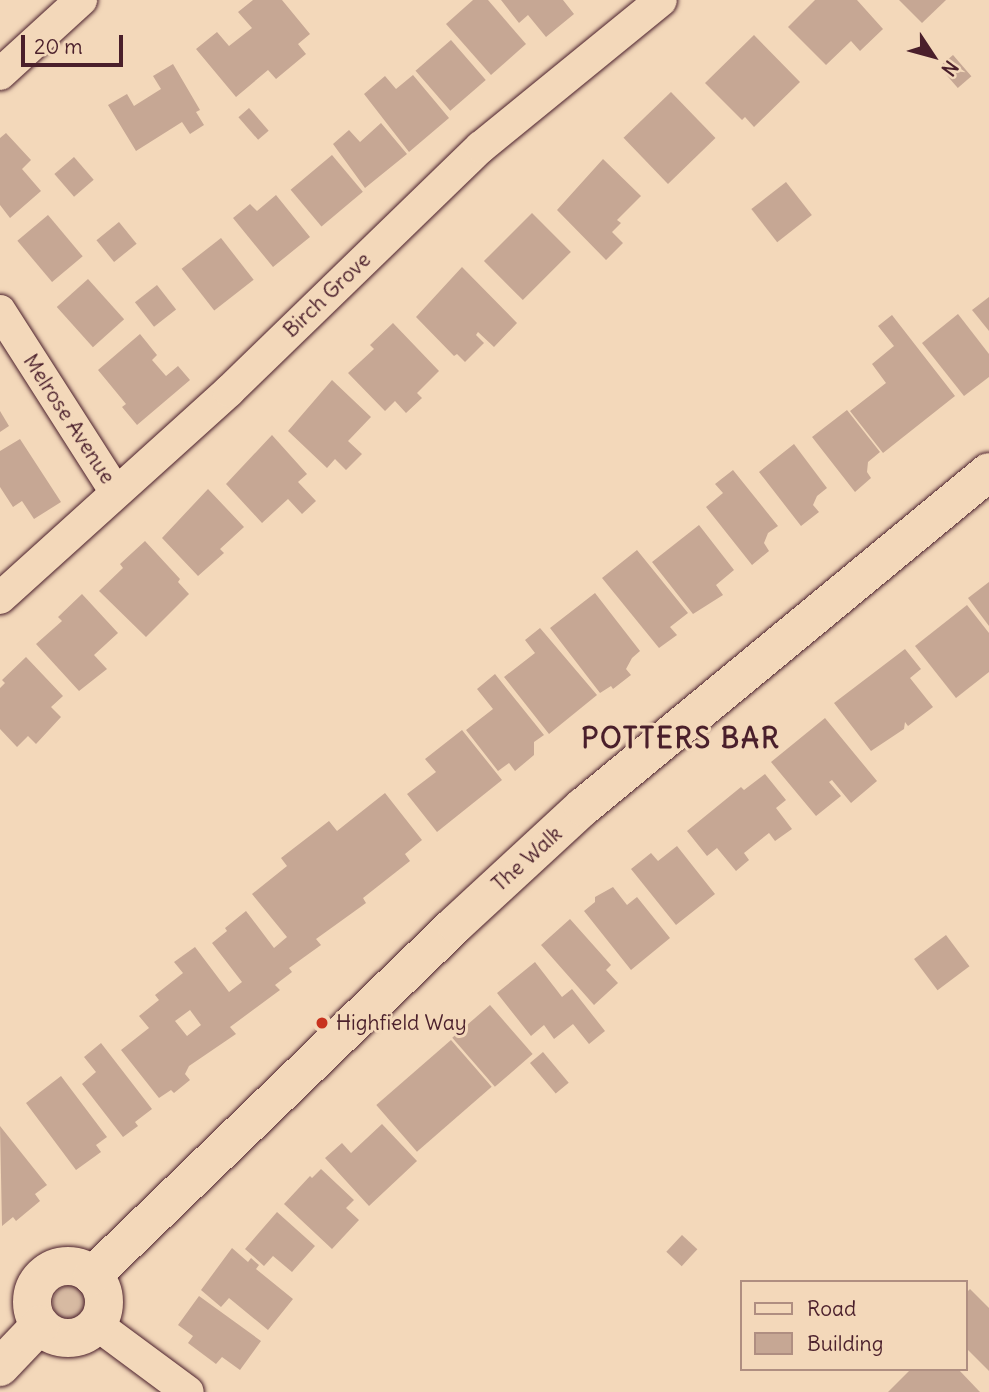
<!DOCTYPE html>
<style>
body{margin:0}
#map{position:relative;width:989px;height:1392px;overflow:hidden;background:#f3d8ba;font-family:Delius,sans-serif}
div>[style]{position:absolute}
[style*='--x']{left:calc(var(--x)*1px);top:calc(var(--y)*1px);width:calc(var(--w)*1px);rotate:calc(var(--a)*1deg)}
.green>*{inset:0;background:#d7baa2}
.round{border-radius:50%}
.building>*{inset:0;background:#c6a794;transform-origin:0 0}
.roads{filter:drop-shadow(0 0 2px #4a1f2b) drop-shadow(0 0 2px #4a1f2b)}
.minor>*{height:32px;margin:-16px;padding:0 16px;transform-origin:16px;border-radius:16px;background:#f3d8ba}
.tertiary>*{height:38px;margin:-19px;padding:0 19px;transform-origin:19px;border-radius:19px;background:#f3d8ba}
.tertiary>.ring{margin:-19px;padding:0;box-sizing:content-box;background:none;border:38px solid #f3d8ba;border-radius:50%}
.dots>*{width:19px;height:19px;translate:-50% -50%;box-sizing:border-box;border:4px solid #f3d8ba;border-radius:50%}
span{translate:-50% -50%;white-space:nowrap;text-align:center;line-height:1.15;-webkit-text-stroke:6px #f3d8ba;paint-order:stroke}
.street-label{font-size:21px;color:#4a1f2b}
.poi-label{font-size:21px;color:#4a1f2b}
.left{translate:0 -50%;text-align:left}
.district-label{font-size:28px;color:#4a1f2b;font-weight:700;letter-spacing:2px}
.legend{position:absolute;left:740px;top:1280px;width:228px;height:91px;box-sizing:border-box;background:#f3d8ba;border:2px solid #af8e81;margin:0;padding:9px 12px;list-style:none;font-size:21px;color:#4a1f2b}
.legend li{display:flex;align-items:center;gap:14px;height:35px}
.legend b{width:35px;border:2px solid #af8e81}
.north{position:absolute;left:898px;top:21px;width:70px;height:70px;-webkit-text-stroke:5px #f3d8ba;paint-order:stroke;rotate:126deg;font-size:19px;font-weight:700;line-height:28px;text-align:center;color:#4a1f2b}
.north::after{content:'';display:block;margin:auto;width:24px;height:32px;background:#4a1f2b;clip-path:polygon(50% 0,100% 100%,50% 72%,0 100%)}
.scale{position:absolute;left:21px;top:35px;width:102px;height:32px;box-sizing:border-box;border:4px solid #4a1f2b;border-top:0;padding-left:9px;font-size:21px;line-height:24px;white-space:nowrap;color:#4a1f2b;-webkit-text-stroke:5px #f3d8ba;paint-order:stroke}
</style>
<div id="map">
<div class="green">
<i class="round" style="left:53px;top:1285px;width:36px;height:36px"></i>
</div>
<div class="building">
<i style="clip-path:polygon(253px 0,282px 0,310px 34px,298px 44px,306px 54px,276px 79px,268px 70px,236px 97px,196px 49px,217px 32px,229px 46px,252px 28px,238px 12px)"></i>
<i style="clip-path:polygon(473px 0,488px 0,526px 44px,491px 75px,446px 24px)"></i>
<i style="clip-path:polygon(501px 0,563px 0,574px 14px,546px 37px,528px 15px,519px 23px)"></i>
<i style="clip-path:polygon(815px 0,857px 0,883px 29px,860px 51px,851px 41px,826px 65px,788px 27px)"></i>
<i style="clip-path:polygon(899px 0,946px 0,922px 23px)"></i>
<i style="clip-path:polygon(754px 35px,800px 82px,754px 127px,745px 117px,742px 120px,705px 83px)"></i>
<i style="left:451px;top:40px;width:53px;height:47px;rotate:49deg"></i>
<i style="left:953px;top:55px;width:28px;height:18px;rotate:49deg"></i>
<i style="clip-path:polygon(173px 64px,200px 110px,196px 112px,204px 125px,190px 134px,182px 122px,136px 151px,108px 105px,127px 94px,134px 106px,161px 89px,153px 76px)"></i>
<i style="clip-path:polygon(413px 75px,449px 118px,409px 152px,364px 94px,385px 76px,396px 89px)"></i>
<i style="left:671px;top:92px;width:64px;height:66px;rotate:46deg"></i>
<i style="left:249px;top:108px;width:30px;height:14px;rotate:49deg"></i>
<i style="clip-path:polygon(381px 123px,407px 154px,365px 188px,333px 144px,349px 130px,360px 142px)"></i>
<i style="clip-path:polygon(6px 133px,31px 160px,22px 169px,41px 191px,10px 218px,0 205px,0 138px)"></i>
<i style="left:332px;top:155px;width:48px;height:54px;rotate:50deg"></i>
<i style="left:74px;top:157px;width:30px;height:26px;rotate:49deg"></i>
<i style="clip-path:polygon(603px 159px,641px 196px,617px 220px,621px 223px,612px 232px,623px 243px,606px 260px,557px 210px)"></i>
<i style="left:786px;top:182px;width:42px;height:44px;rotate:52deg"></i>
<i style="clip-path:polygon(276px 195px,310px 237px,273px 267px,233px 218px,250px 204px,257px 211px)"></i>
<i style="left:532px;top:213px;width:55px;height:68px;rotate:45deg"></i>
<i style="left:48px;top:215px;width:54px;height:40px;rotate:50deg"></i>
<i style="left:119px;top:222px;width:28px;height:29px;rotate:51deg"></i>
<i style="left:221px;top:238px;width:53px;height:50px;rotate:52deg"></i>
<i style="clip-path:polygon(462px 267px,517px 323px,494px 347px,478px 332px,476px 335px,484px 343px,465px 362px,457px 354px,454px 356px,416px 317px)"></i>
<i style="left:88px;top:279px;width:54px;height:42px;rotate:48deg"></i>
<i style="left:157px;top:285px;width:31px;height:28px;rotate:52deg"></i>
<i style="clip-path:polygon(989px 297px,989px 331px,972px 310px)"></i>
<i style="clip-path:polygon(958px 314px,989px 354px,989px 377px,964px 396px,922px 343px)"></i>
<i style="clip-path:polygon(892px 315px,955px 396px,883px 453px,850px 411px,886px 383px,872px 364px,894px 346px,878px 326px)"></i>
<i style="clip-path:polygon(393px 323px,439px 371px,417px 393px,422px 398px,406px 413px,395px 401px,385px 411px,348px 373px,374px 349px,370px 345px)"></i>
<i style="clip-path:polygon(140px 334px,157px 355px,152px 360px,166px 376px,178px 366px,190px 380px,137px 425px,122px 407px,126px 404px,98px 370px)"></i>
<i style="clip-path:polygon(332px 380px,371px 417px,348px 441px,362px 454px,346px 470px,335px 459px,327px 468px,288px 431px)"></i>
<i style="clip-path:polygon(847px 410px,880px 452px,868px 462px,867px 472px,871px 478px,855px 492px,812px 437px)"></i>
<i style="clip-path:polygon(0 411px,9px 426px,0 432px)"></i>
<i style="clip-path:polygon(272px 435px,307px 474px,298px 482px,316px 501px,302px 514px,288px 499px,262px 523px,226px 484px)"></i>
<i style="clip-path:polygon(20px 439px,61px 502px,34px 519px,22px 501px,13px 507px,0 487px,0 451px)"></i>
<i style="clip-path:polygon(794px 444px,827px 488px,817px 496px,813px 505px,819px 512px,801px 526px,759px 472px)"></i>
<i style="clip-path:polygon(733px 470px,778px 526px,768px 533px,764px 543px,769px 551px,752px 565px,706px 507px,723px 493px,715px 484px)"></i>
<i style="clip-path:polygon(208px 489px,244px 527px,220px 549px,224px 553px,198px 576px,162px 538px)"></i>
<i style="clip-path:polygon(699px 525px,734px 570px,716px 585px,723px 595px,693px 614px,652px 562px)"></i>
<i style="clip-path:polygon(145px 541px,180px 579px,178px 582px,189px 594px,146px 637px,99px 591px,123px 568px,120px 564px)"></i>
<i style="clip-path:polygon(637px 550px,688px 613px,670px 627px,677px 635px,659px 648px,602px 578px)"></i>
<i style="clip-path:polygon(989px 582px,989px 626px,968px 598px)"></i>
<i style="clip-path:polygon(595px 593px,640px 651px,632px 658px,626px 669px,631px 675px,613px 689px,611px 686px,600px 693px,550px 628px)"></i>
<i style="clip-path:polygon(82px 594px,118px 633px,94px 655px,107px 669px,79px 691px,36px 644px,62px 621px,58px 617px)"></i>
<i style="clip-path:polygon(967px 605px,989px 633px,989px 672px,956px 698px,915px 646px)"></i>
<i style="clip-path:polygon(540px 628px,597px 695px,549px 734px,504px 677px,535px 653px,525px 640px)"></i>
<i style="clip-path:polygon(905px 649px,921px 669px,910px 678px,933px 707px,908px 726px,905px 722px,904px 729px,871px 751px,834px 703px)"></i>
<i style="clip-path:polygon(26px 657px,63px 696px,51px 707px,61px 717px,36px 744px,28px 736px,17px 747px,0 729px,0 688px,5px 683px,2px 680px)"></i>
<i style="clip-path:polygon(495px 674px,544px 735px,534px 742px,534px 755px,515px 771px,509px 763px,498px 771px,466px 730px,493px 709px,477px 689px)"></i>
<i style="clip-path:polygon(825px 718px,877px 781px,851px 803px,832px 780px,829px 782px,841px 796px,816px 816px,771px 762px)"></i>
<i style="clip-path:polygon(462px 730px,502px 780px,437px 832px,407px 794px,436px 772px,425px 759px)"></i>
<i style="clip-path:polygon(765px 774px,786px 800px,776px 808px,792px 829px,775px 841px,769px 833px,744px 853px,749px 860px,736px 871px,717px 848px,707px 856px,687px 831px,741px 787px,744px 790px)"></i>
<i style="clip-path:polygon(evenodd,385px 793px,422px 840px,405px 854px,410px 861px,363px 898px,366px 903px,316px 939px,321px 945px,289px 968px,292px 972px,275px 985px,280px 990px,230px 1027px,236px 1034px,189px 1066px,185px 1074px,190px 1080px,174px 1093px,171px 1090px,159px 1098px,121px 1050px,149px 1028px,139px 1016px,159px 1000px,155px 995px,183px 973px,174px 962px,195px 947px,229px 992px,242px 982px,212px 943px,227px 931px,225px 928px,246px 911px,274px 948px,287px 937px,252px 894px,287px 866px,281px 858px,329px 821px,337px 831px,385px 793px,190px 1010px,201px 1025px,187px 1036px,175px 1021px,190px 1010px)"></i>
<i style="clip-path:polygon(677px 846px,715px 894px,676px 925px,631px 869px,651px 853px,658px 861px)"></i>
<i style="clip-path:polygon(613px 887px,627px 905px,637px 897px,670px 938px,631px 970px,584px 911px,595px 902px,595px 897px)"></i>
<i style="clip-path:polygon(570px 919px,611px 965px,606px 970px,618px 983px,594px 1005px,541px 945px)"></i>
<i style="left:946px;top:935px;width:39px;height:40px;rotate:53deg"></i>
<i style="clip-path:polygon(535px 962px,562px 997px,572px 989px,605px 1031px,589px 1044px,573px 1024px,554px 1039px,544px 1025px,531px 1036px,497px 993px)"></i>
<i style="left:490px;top:1005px;width:65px;height:50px;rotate:49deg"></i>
<i style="left:451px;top:1040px;width:62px;height:99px;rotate:49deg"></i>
<i style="clip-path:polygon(101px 1043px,152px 1109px,135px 1122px,138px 1126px,123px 1137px,82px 1084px,96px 1072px,84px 1057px)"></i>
<i style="left:543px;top:1052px;width:40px;height:17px;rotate:50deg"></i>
<i style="clip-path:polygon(61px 1076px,107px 1137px,96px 1145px,101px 1152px,76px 1170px,26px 1103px)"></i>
<i style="clip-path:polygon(382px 1124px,417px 1161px,369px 1206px,325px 1158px,342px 1143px,351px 1153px)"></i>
<i style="clip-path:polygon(0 1126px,47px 1185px,35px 1194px,40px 1201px,16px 1221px,13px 1217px,2px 1226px)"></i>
<i style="clip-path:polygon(321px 1169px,354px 1200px,346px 1208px,359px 1220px,332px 1249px,284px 1204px,310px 1176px,312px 1178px)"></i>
<i style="clip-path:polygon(277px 1212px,315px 1246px,292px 1272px,273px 1256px,264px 1266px,245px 1249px)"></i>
<i style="left:682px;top:1235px;width:21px;height:23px;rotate:43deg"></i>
<i style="clip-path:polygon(232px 1248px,248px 1262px,251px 1258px,259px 1265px,256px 1269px,293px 1299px,268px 1330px,229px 1298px,221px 1307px,201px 1290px)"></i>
<i style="clip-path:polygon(970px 1289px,989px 1308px,989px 1371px,966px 1348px,966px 1293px)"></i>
<i style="clip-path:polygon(199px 1296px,261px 1341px,240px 1370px,222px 1357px,216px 1364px,188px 1343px,193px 1336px,178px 1325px)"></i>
<i style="clip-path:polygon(911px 1369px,958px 1369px,980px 1392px,888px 1392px)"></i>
</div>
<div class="roads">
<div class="minor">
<i style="--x:0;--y:74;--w:110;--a:-42.4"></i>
<i style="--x:0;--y:311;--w:214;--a:57.4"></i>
<i style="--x:0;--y:598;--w:309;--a:-42.1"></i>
<i style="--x:229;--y:391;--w:351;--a:-44.1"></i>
<i style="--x:481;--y:147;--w:232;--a:-39.2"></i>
<i style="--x:96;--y:1324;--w:114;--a:36.5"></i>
</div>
<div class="tertiary">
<i class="ring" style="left:32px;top:1266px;width:34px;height:34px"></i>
<i style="--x:92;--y:1276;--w:506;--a:-44.04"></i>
<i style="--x:456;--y:924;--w:173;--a:-42.7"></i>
<i style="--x:583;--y:807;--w:526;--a:-39.53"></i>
<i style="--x:0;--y:1367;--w:58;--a:-46.4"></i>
</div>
</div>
<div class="dots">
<i style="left:322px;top:1023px;background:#c8321e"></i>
</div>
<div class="street-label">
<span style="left:327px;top:295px;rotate:-44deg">Birch Grove</span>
<span style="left:69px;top:419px;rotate:57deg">Melrose Avenue</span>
<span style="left:527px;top:859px;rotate:-42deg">The Walk</span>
</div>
<div class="poi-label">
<span class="left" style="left:336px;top:1023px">Highfield Way</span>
</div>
<div class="district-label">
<span style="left:681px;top:738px">POTTERS BAR</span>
</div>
<ul class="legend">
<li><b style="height:9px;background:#f3d8ba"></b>Road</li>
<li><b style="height:19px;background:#c6a794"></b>Building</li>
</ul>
<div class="north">N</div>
<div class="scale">20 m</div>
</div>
